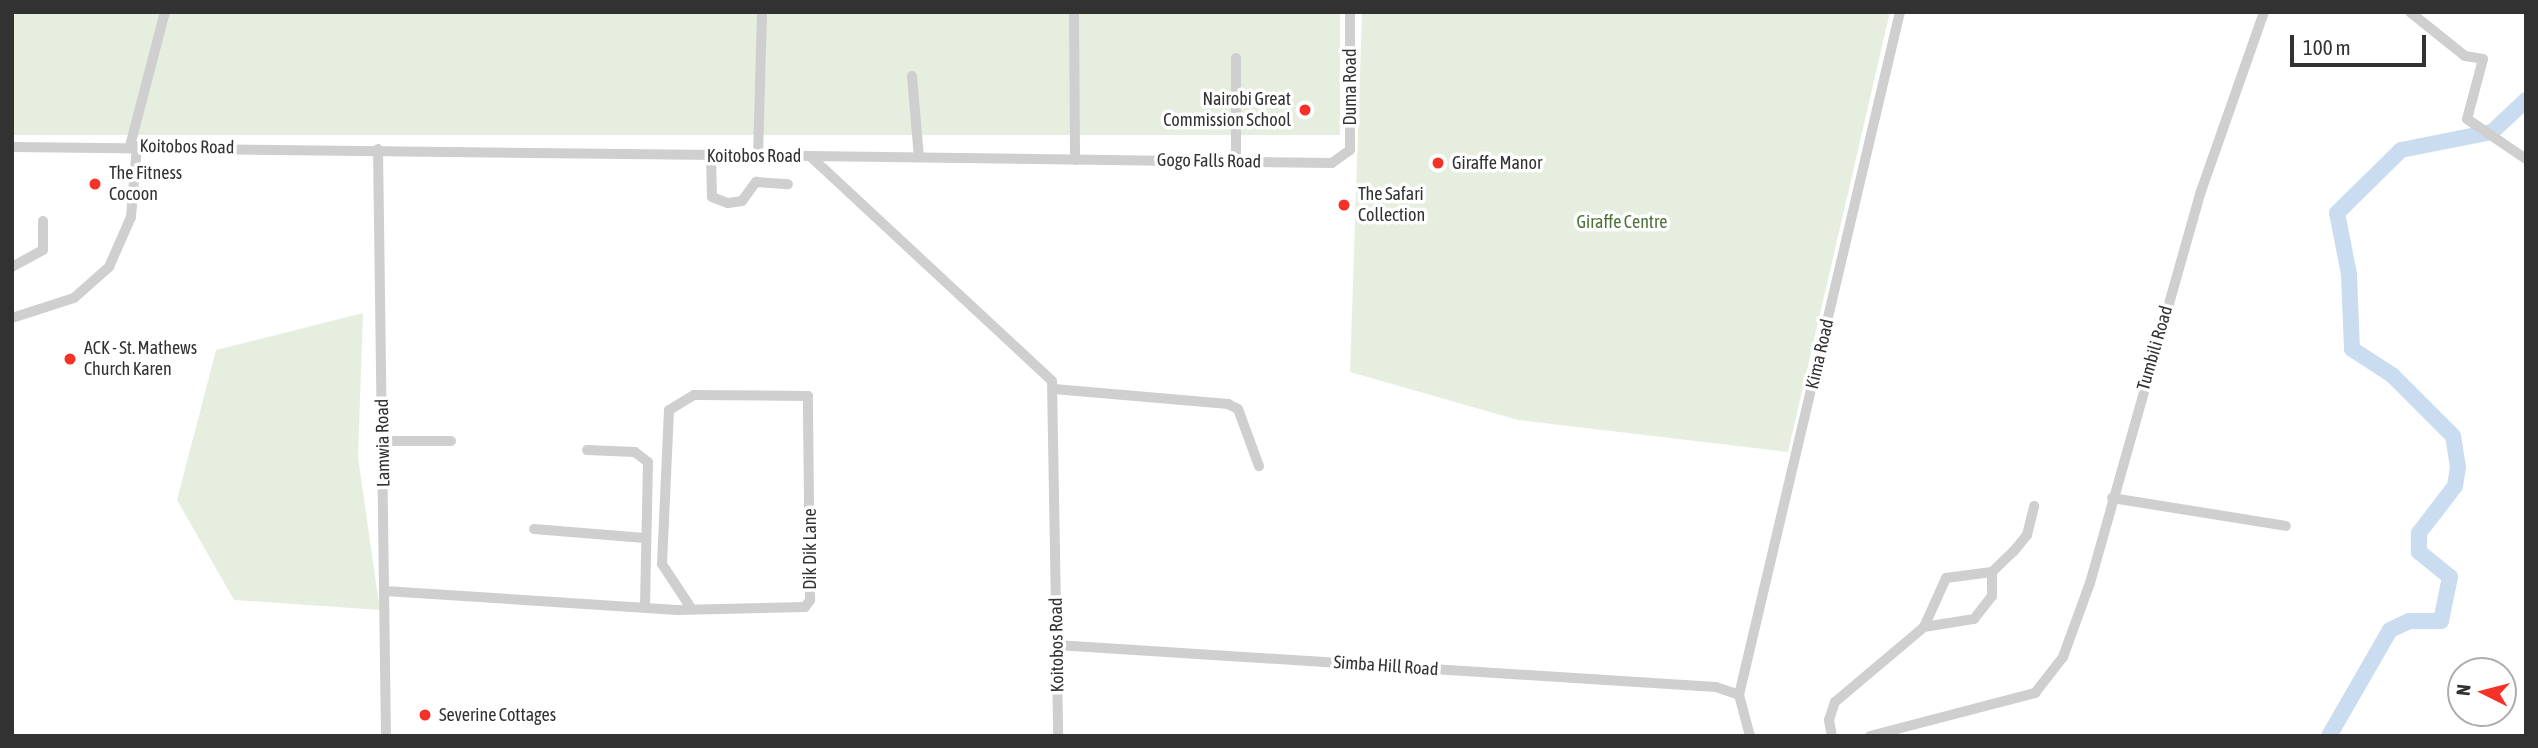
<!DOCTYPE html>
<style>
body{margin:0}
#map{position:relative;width:2538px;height:748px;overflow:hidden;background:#fff;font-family:"Asap Condensed",sans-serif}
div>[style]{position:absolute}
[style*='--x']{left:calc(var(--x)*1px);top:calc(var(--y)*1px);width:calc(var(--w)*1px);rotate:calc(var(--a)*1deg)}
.green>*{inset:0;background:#e6efdf;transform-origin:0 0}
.river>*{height:16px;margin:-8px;padding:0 8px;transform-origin:8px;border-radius:8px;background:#caddf0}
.minor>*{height:10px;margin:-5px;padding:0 5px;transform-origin:5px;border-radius:5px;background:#cfcfcf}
.dots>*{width:19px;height:19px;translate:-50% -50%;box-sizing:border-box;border:4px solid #fff;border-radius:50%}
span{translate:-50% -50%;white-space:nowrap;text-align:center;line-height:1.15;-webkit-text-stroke:7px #fff;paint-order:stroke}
.street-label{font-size:18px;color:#323232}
.poi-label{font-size:18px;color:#323232}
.right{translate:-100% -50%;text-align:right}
.left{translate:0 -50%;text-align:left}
.park-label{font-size:18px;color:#4d723a}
.frame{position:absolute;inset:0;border:14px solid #323232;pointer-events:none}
.north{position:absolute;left:2447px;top:657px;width:70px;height:70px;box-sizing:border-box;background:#fff;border:2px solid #adadad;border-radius:50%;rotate:276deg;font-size:19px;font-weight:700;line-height:28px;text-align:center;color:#323232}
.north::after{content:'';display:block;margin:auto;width:24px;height:32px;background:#f43228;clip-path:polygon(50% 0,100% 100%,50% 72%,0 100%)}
.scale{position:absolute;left:2290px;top:35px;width:136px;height:32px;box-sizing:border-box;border:4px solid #323232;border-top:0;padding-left:9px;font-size:21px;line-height:24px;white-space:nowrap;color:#323232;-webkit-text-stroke:5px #fff;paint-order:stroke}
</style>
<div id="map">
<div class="green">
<i style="left:12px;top:12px;width:1328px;height:123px"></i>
<i style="clip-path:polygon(1362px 12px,1890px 12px,1788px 452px,1518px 420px,1350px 372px)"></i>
<i style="clip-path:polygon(363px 313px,358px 457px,380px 610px,234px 600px,177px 500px,216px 350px)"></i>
</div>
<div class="river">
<i style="--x:2329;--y:736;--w:122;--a:-60.1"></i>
<i style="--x:2390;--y:630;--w:21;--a:-25"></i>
<i style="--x:2409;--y:621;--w:32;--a:0"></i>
<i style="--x:2441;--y:621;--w:45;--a:-78.4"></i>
<i style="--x:2450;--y:577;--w:40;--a:-141"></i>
<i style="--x:2419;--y:552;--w:19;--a:-90"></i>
<i style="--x:2419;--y:533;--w:59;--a:-52.5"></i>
<i style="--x:2455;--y:486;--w:19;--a:-81"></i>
<i style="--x:2458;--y:467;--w:31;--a:-99"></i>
<i style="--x:2453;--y:436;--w:86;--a:-135"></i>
<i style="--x:2392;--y:375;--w:48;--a:-147"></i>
<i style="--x:2352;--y:349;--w:75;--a:-92.3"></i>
<i style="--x:2349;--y:274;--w:62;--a:-101.1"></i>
<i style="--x:2337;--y:213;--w:90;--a:-44.5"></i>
<i style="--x:2401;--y:150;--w:93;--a:-11.2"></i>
<i style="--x:2492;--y:132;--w:47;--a:-43.3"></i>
</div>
<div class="minor">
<i style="--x:1074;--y:12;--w:148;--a:89.6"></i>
<i style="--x:2410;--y:12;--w:70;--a:38.7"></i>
<i style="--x:2465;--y:56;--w:18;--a:9"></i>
<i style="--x:2483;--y:59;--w:62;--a:104.9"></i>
<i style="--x:2467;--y:119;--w:71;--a:34.1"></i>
<i style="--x:1236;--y:58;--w:103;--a:90"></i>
<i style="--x:912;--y:76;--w:81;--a:85.1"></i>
<i style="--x:130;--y:146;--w:138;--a:-75.4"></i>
<i style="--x:12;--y:147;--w:798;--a:0.65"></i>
<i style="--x:810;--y:156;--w:330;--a:42.9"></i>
<i style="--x:1052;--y:381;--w:355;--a:89"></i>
<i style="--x:378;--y:149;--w:587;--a:89.22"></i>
<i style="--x:758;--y:156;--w:144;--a:-88.4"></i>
<i style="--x:810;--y:156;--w:522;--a:0.77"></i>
<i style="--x:1332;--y:163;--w:22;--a:-36"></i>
<i style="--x:1350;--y:150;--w:138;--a:-90"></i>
<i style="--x:711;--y:157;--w:40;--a:88.6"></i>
<i style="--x:712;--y:197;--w:17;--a:21"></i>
<i style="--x:728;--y:203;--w:14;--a:-8"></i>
<i style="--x:742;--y:201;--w:24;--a:-54"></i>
<i style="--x:756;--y:182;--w:32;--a:4"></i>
<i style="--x:12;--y:267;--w:35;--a:-29"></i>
<i style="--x:43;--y:250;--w:29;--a:-90"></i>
<i style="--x:12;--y:318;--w:65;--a:-17.9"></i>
<i style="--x:74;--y:298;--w:47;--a:-41.5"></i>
<i style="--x:109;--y:267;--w:55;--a:-66.3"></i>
<i style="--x:131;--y:217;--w:71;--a:-85.2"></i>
<i style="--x:1054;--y:389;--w:175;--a:4.9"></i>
<i style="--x:1228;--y:404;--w:11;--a:27"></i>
<i style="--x:1238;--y:409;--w:61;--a:69.8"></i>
<i style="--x:383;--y:441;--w:68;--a:0"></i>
<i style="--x:587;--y:450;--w:48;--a:2.4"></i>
<i style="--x:635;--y:452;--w:16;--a:38"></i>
<i style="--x:648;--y:462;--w:145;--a:91.2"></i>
<i style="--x:2112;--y:498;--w:176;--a:9.1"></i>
<i style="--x:534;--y:529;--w:111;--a:4.6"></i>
<i style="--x:385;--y:591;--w:293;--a:3.7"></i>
<i style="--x:677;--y:610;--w:128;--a:-1.3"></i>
<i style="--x:805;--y:607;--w:9;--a:-54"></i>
<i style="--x:810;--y:600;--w:204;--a:-90.6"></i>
<i style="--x:808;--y:396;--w:114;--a:-179.5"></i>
<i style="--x:694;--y:395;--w:29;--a:149"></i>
<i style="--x:669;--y:410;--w:154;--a:92.6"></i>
<i style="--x:662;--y:564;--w:53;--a:56.6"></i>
<i style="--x:1924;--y:627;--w:51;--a:-9.1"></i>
<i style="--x:1974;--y:619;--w:29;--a:-52"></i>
<i style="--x:1992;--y:596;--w:24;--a:-90"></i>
<i style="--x:1056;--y:645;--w:661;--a:3.64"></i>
<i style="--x:1716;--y:687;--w:24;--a:19"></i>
<i style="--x:1739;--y:695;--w:42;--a:75"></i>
<i style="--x:1739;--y:695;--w:702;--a:-76.74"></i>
<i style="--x:1832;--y:736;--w:16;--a:-101"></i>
<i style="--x:1829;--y:720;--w:19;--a:-72"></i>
<i style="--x:1835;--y:702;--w:116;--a:-40.1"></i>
<i style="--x:1924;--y:627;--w:54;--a:-65.8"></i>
<i style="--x:1946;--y:578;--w:46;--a:-7.4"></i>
<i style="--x:1992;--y:572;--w:30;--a:-44"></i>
<i style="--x:2014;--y:551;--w:21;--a:-51"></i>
<i style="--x:2027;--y:535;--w:30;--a:-76"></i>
<i style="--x:1870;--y:736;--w:171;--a:-14.6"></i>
<i style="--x:2035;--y:693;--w:46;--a:-52.1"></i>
<i style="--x:2063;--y:657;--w:79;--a:-70"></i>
<i style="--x:2090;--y:583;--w:404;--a:-74.2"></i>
<i style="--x:2200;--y:194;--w:193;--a:-70.6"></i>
</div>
<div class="dots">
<i style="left:1305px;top:110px;background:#f43228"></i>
<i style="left:1438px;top:163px;background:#f43228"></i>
<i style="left:95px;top:184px;background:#f43228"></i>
<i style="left:1344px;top:205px;background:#f43228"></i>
<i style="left:70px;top:359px;background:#f43228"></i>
<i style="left:425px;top:715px;background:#f43228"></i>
</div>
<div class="street-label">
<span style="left:1350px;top:87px;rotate:-90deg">Duma Road</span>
<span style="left:187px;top:147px;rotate:1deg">Koitobos Road</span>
<span style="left:754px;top:156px">Koitobos Road</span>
<span style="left:1209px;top:161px;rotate:1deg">Gogo Falls Road</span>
<span style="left:2155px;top:348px;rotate:-74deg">Tumbili Road</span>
<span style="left:1820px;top:354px;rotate:-77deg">Kima Road</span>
<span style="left:383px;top:443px;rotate:-91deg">Lamwia Road</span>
<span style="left:810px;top:549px;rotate:-90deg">Dik Dik Lane</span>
<span style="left:1057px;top:645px;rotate:-91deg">Koitobos Road</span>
<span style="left:1386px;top:666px;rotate:4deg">Simba Hill Road</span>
</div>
<div class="poi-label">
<span class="right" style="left:1291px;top:110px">Nairobi Great<br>Commission School</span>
<span class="left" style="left:1452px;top:163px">Giraffe Manor</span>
<span class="left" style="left:109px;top:184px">The Fitness<br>Cocoon</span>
<span class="left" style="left:1358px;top:205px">The Safari<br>Collection</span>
<span class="left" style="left:84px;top:359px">ACK - St. Mathews<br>Church Karen</span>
<span class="left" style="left:439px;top:715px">Severine Cottages</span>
</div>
<div class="park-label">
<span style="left:1622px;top:222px">Giraffe Centre</span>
</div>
<div class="frame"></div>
<div class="north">N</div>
<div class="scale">100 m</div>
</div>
